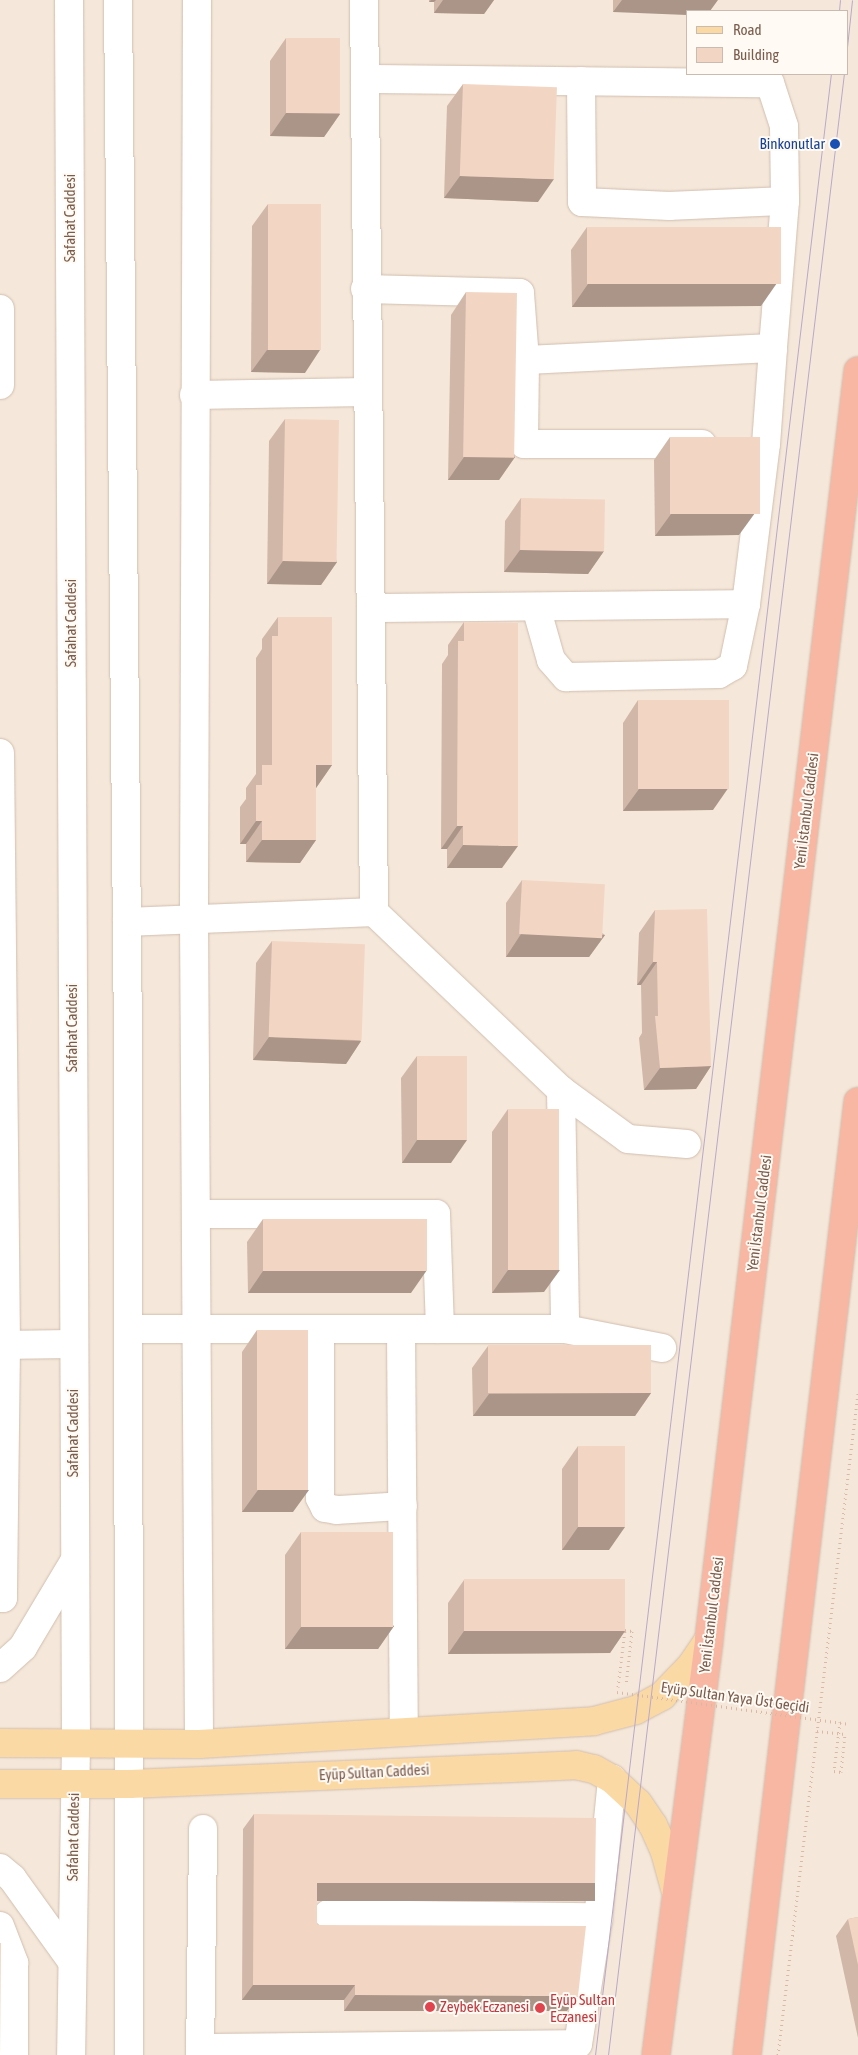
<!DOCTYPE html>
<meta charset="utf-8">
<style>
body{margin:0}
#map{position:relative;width:858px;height:2055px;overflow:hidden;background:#fdf6ec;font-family:"Asap Condensed",sans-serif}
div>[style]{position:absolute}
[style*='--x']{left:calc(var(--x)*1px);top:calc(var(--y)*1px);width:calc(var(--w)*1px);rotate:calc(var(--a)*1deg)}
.residential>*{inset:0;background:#f5e8da}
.path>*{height:3px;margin-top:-1.5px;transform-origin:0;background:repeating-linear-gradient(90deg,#d9b8a5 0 1px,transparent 0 5px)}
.roads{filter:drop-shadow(0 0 1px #d1beb0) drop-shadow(0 0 1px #d1beb0)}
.minor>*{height:28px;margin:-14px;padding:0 14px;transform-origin:14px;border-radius:14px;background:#fff}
.major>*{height:28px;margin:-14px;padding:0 14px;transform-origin:14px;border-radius:14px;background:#fbd9a5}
.highway>*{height:28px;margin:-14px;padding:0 14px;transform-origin:14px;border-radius:14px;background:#f7b7a3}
.tram>*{height:1px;margin:-0.5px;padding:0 0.5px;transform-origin:0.5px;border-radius:0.5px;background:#b9a8c9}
.path-bridge>*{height:3px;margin-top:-1.5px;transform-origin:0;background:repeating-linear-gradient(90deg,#d9b8a5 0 1px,transparent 0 5px)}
.wall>*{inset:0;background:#d1b7a8}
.shaded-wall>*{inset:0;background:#aa9588;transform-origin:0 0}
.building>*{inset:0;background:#f3d5c3;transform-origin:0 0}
.dots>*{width:14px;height:14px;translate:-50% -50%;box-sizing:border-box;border:2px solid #fffaf3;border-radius:50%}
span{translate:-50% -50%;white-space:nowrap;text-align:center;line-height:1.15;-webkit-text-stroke:4px #fffaf3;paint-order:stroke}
.transit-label{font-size:15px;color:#164399}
.right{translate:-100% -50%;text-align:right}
.street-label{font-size:15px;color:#7a5c4d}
.health-label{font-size:15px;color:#be3a42}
.left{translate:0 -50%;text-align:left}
.legend{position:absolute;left:686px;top:10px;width:162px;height:65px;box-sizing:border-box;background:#fffaf3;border:1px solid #cabbb1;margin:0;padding:6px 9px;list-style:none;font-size:15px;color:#7a5c4d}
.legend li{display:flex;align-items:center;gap:10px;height:25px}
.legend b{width:25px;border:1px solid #cabbb1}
</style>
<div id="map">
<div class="residential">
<i style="clip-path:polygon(evenodd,0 0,858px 0,858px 2055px,0 2055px,0 0,687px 11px,847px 11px,847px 74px,687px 74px,687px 11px)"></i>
</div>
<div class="path">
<i style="--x:618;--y:1687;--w:57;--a:-83"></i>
<i style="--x:625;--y:1630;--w:7;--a:8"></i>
<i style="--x:632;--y:1631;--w:54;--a:96.3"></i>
<i style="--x:817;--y:1731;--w:28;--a:6"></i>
<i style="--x:778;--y:2055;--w:667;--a:-83.11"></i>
</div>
<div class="roads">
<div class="minor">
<i style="--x:69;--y:0;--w:1744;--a:89.77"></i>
<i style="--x:76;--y:1744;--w:311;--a:90.9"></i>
<i style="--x:118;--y:0;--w:1042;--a:89.45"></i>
<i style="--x:128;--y:1042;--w:1013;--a:89.94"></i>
<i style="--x:197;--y:0;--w:919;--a:90.19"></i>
<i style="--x:194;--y:919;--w:825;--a:89.65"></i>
<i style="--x:364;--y:0;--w:912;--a:89.37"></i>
<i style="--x:374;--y:912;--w:258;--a:43.6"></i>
<i style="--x:561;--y:1090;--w:239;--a:89"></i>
<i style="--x:365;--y:79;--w:405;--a:0.6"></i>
<i style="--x:770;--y:83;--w:45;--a:72"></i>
<i style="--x:784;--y:126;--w:75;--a:89.2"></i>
<i style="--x:785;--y:201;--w:147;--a:94.7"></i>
<i style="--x:773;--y:348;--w:248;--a:177.2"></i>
<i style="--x:525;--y:360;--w:67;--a:-94.3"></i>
<i style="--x:520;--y:293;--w:155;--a:-178.5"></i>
<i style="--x:581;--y:81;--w:121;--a:89.5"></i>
<i style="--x:582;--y:202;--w:88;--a:2.6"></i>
<i style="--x:670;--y:206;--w:115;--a:-2.5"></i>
<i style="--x:0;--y:309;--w:76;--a:90"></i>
<i style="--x:525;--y:360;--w:84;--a:90.7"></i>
<i style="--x:524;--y:444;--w:178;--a:0"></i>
<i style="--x:194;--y:395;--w:173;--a:-1"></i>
<i style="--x:536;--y:607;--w:55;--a:74.2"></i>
<i style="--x:551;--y:660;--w:23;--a:49"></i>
<i style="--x:566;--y:677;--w:153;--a:-1.1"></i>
<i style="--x:719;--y:674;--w:16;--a:-30"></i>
<i style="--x:733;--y:666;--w:63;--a:-78.2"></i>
<i style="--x:746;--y:604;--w:161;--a:-82.9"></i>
<i style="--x:766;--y:444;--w:96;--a:-85.8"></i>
<i style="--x:371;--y:608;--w:375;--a:-0.6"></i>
<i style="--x:0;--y:753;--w:592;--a:89.42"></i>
<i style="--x:6;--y:1345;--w:253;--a:90.7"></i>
<i style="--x:3;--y:1598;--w:3;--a:180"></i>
<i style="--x:127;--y:922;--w:247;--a:-2.3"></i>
<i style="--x:561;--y:1090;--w:83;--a:36.2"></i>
<i style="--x:628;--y:1139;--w:59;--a:4.8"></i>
<i style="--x:196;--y:1214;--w:240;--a:0"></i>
<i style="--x:436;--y:1214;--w:115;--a:88"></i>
<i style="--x:129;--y:1329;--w:436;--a:0"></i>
<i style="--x:565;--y:1329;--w:99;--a:11.1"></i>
<i style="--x:320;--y:1329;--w:169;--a:90"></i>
<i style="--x:320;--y:1498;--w:11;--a:63"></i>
<i style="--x:325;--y:1508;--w:12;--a:9"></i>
<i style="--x:337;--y:1510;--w:66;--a:-3.5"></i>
<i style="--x:401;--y:1329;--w:403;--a:89.6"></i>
<i style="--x:0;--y:1345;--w:72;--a:-0.8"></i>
<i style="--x:0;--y:1668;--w:31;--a:-42"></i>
<i style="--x:23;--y:1647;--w:98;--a:-59.2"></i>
<i style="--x:0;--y:1868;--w:16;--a:40"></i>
<i style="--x:12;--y:1878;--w:101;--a:54.3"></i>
<i style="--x:328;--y:1914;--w:263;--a:0.7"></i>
<i style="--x:591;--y:1917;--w:8;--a:23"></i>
<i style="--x:0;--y:1926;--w:40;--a:69"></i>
<i style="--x:14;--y:1963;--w:92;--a:90"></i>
<i style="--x:200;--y:2048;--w:378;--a:-0.6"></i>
<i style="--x:578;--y:2044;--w:126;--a:-80.8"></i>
<i style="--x:598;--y:1920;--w:142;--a:-84.3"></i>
<i style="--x:200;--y:2055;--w:226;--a:-89.2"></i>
</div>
<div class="major">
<i style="--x:0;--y:1743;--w:199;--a:0.3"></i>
<i style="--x:199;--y:1744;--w:396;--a:-3.3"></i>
<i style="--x:594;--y:1721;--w:43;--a:-14.7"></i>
<i style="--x:636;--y:1710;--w:30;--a:-28"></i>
<i style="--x:662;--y:1696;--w:42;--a:-46"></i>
<i style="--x:691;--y:1666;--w:32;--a:-56"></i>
<i style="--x:0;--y:1784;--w:130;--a:0"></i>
<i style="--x:130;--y:1784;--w:446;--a:-2.4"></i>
<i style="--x:576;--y:1765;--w:18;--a:13"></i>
<i style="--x:594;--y:1769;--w:21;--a:29"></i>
<i style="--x:612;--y:1779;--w:35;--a:43"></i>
<i style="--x:638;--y:1803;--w:27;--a:56"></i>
<i style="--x:653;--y:1825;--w:30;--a:66"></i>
<i style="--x:665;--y:1852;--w:41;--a:74.6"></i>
</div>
<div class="highway">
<i style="--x:656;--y:2055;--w:419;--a:-82.7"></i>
<i style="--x:709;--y:1639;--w:1277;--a:-83.3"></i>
<i style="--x:747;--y:2055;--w:960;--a:-83.36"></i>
</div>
</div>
<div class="tram">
<i style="--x:839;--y:11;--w:11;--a:-85"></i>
<i style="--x:847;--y:47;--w:47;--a:-83.9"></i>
<i style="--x:595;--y:2055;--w:1995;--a:-83.21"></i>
<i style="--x:608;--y:2055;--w:1995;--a:-83.21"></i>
</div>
<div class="path-bridge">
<i style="--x:617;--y:1692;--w:235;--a:7.8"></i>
<i style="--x:840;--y:1722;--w:49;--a:97"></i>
<i style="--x:834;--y:1771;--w:7;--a:8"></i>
<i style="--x:841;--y:1772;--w:38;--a:-84"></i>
</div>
<div class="wall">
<i style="clip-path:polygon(429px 0,494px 0,484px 14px,434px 13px,434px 2px,429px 2px)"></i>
<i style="clip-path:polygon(613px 0,718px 0,613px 12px)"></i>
<i style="clip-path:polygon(286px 38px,340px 114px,324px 137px,270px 136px,270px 61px)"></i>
<i style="clip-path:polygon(463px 84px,538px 202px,444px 198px,447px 106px)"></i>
<i style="clip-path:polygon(268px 204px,305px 373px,251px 372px,252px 226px)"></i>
<i style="clip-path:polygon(587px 227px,761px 306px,572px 307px,571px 250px)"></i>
<i style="clip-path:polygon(466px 292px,515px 457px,499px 480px,448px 480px,451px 315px)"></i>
<i style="clip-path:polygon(285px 419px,337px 562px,321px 585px,267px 584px,269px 441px)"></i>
<i style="clip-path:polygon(670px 437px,739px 535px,655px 536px,654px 460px)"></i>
<i style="clip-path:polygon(521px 498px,604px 551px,588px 574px,504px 572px,505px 521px)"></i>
<i style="clip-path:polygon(278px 617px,332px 765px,316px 788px,316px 840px,300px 863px,246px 862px,246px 844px,240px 844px,240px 807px,246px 799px,246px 788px,256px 774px,256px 658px,262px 649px,262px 639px)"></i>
<i style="clip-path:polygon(464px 622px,502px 868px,447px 868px,447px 849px,441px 849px,442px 664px,448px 655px,448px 645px)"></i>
<i style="clip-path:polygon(638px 700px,713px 810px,623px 811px,623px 723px)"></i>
<i style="clip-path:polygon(522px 880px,605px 935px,589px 957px,506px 957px,506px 903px)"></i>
<i style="clip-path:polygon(655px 910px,711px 1066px,696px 1089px,644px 1090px,639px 1038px,642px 1033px,641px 985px,637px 985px,639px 933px)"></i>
<i style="clip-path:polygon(272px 941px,361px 1041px,346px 1064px,253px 1060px,256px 963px)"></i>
<i style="clip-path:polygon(417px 1056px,451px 1163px,402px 1163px,401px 1078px)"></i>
<i style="clip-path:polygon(508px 1109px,544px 1292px,492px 1293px,492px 1132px)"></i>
<i style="clip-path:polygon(263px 1219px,411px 1293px,248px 1293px,247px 1242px)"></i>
<i style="clip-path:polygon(257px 1330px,293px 1512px,242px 1512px,242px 1352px)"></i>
<i style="clip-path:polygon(488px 1346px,651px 1393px,635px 1416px,473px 1416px,472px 1368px)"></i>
<i style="clip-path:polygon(578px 1446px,609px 1550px,562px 1550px,562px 1469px)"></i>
<i style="clip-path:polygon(301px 1532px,394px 1626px,378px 1649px,285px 1649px,285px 1555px)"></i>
<i style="clip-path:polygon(464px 1580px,625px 1631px,610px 1653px,448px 1654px,448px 1603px)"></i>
<i style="clip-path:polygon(254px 1814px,595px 1883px,584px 1898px,317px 1898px,317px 1925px,567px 2011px,344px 2011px,344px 2000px,242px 2000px,243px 1829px)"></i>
<i style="clip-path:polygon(858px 1917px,858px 2038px,836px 1936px,848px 1919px)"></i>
</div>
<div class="shaded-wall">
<i style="clip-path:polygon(431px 0,436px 0,434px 2px,429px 2px)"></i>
<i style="clip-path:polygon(443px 0,494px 0,484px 14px,434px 13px)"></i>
<i style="clip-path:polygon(622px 0,718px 0,710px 11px,687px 11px,687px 15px,613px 12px)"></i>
<i style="clip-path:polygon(286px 113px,340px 114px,324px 137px,270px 136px)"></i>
<i style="clip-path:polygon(460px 176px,554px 179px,538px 202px,444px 198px)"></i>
<i style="clip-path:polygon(777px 283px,761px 306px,572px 307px,588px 284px)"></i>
<i style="clip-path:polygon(267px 350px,320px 350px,305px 373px,251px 372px)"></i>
<i style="clip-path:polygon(464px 457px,515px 457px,499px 480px,448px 480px)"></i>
<i style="clip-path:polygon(755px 513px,739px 535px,655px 536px,671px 514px)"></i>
<i style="clip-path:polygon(520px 550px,604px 551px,588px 574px,504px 572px)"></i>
<i style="clip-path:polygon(283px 561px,337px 562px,321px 585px,267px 584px)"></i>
<i style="clip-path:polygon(316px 765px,332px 765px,316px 788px)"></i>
<i style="clip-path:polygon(729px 787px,713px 810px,623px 811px,639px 789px)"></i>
<i style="clip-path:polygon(256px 821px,262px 821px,246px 844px,240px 844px)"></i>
<i style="clip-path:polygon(457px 826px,463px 826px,447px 849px,441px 849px)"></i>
<i style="clip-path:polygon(262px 840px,316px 840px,300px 863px,246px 862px)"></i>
<i style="clip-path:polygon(463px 845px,518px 846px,502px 868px,447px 868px)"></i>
<i style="clip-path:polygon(521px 934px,605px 935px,589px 957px,506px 957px)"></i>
<i style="clip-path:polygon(653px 962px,657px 962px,641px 985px,637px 985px)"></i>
<i style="clip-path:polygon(269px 1037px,361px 1041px,346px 1064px,253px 1060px)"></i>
<i style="clip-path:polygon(711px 1066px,696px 1089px,644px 1090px,660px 1068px)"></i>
<i style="clip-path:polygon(417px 1140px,467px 1140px,451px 1163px,402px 1163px)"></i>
<i style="clip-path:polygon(427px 1270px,411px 1293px,248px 1293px,263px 1271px)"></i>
<i style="clip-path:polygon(508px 1270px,560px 1270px,544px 1292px,492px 1293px)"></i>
<i style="clip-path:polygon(651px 1393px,635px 1416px,473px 1416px,489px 1394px)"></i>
<i style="clip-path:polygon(258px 1490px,309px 1490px,293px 1512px,242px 1512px)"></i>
<i style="clip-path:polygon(578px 1527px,625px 1527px,609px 1550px,562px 1550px)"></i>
<i style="clip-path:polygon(394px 1626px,378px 1649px,285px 1649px,301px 1627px)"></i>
<i style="clip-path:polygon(464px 1631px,625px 1631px,610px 1653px,448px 1654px)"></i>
<i style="left:317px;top:1883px;width:278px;height:18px"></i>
<i style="clip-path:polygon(253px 1985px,355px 1985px,344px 2000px,242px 2000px)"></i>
<i style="clip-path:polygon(355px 1995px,578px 1996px,567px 2011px,344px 2011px)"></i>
</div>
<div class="building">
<i style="left:286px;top:38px;width:54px;height:75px"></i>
<i style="left:463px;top:84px;width:94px;height:92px;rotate:2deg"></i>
<i style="left:268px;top:204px;width:53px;height:146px"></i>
<i style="left:587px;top:227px;width:194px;height:57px"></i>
<i style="left:466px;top:292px;width:51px;height:165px;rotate:1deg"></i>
<i style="left:285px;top:419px;width:54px;height:142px;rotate:1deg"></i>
<i style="left:670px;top:437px;width:90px;height:77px"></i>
<i style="left:521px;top:498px;width:84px;height:52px;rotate:1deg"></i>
<i style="clip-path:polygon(278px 617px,332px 617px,332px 765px,316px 765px,316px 840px,262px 840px,262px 821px,256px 821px,256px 785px,262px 785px,262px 765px,272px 765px,272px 636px,278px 636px)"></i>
<i style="clip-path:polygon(464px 622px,518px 623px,518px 846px,463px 845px,463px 826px,457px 826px,458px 641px,464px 641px)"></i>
<i style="left:638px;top:700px;width:91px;height:89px"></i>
<i style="left:522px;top:880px;width:83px;height:54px;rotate:3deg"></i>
<i style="clip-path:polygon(707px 909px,711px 1066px,660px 1068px,655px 1016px,658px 1016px,657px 962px,653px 962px,655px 910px)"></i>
<i style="left:272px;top:941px;width:93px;height:96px;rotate:2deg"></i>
<i style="left:417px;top:1056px;width:50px;height:84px"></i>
<i style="left:508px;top:1109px;width:51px;height:161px"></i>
<i style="left:263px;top:1219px;width:164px;height:52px"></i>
<i style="left:257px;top:1330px;width:51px;height:160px"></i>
<i style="left:651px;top:1345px;width:48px;height:163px;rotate:90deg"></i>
<i style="left:578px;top:1446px;width:47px;height:81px"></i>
<i style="left:301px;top:1532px;width:92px;height:95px"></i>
<i style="left:625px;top:1579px;width:52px;height:161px;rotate:90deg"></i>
<i style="clip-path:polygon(254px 1814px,596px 1818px,595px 1883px,317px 1883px,317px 1925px,586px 1926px,578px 1996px,355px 1995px,355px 1985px,253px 1985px)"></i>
<i style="clip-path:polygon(858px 1917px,858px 1965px,848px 1919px)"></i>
<i style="clip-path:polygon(0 1943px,1px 1943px,0 2055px)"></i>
</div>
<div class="dots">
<i style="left:835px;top:144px;background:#1a4fb4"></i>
<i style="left:430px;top:2007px;background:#e0444e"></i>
<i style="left:540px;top:2008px;background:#e0444e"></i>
</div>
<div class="transit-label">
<span class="right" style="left:825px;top:144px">Binkonutlar</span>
</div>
<div class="street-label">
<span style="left:70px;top:218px;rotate:-90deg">Safahat Caddesi</span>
<span style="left:71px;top:623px;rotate:-90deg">Safahat Caddesi</span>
<span style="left:806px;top:811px;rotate:-83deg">Yeni İstanbul Caddesi</span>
<span style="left:72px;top:1028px;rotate:-90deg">Safahat Caddesi</span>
<span style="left:759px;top:1213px;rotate:-83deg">Yeni İstanbul Caddesi</span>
<span style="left:73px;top:1433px;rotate:-90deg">Safahat Caddesi</span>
<span style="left:711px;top:1615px;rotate:-83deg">Yeni İstanbul Caddesi</span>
<span style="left:735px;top:1697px;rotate:8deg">Eyüp Sultan Yaya Üst Geçidi</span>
<span style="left:374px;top:1772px;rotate:-3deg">Eyüp Sultan Caddesi</span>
<span style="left:73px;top:1837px;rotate:-89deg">Safahat Caddesi</span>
</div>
<div class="health-label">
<span class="left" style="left:550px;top:2008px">Eyüp Sultan<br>Eczanesi</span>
<span class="left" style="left:440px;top:2007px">Zeybek Eczanesi</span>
</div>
<ul class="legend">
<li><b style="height:6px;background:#fbd9a5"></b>Road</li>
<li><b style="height:14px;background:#f3d5c3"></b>Building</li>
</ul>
</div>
